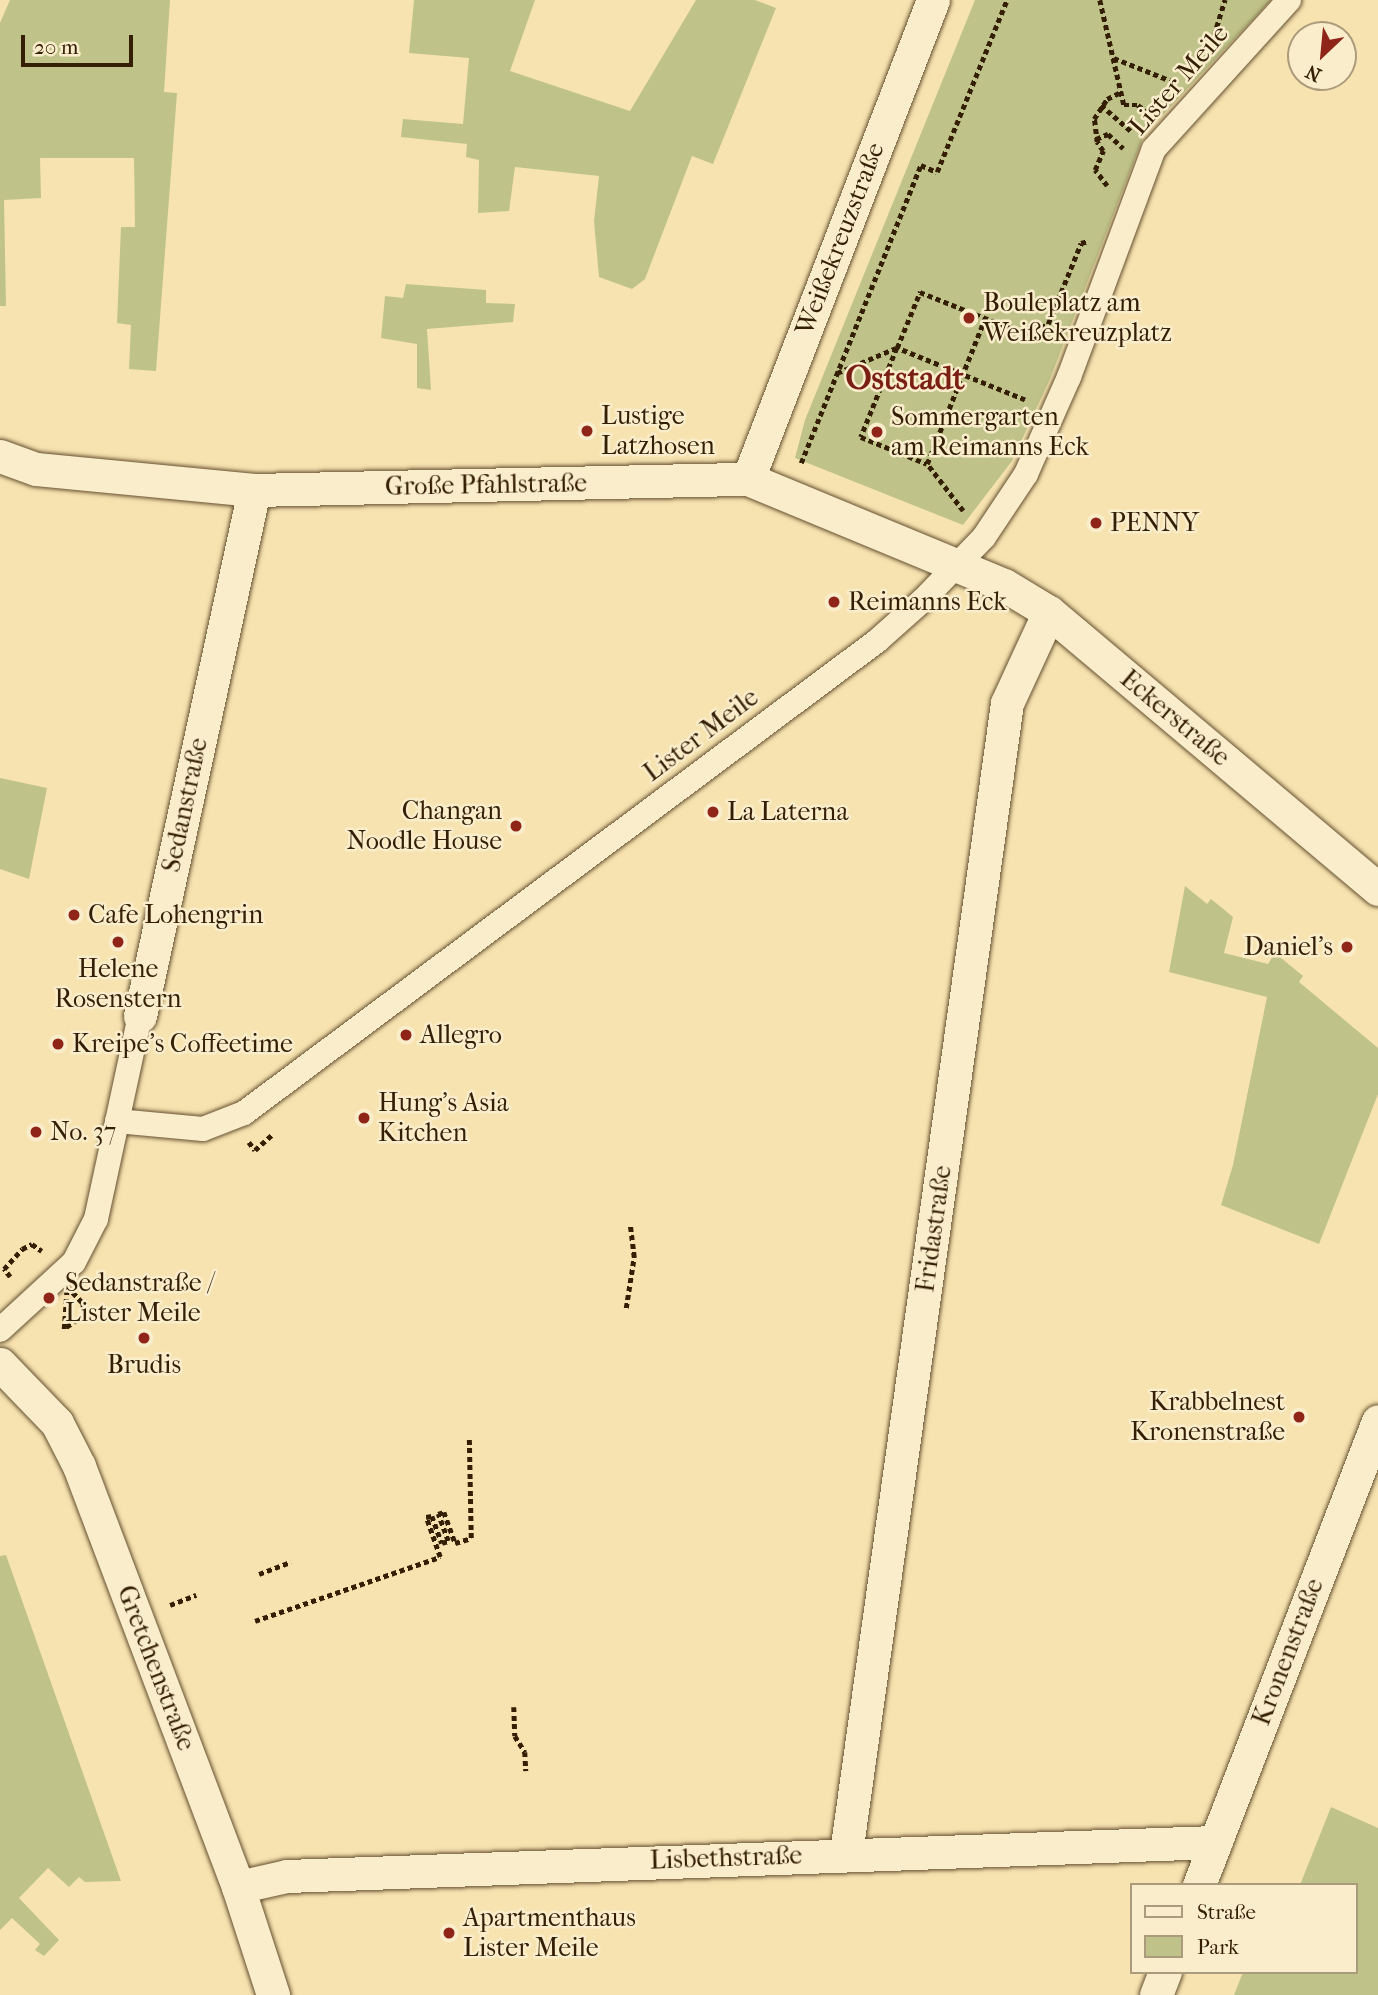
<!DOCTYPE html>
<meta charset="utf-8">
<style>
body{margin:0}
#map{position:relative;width:1378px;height:1995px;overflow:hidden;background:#f7e3b0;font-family:"IM FELL French Canon",serif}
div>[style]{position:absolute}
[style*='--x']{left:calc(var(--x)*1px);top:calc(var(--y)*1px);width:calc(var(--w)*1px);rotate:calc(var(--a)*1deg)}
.green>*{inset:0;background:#bfc389}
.path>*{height:4.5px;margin-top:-2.25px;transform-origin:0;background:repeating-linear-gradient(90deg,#341f05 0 5px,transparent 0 8.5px)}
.roads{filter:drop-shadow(0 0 2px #655030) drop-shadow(0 0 2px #655030)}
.pedestrian>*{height:24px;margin:-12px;padding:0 12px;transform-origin:12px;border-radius:12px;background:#faedcc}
.minor>*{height:33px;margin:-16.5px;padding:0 16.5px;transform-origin:16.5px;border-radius:16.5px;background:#faedcc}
.dots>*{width:19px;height:19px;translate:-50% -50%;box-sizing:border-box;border:4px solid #faedcc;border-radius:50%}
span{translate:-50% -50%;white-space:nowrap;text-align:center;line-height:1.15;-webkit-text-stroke:5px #faedcc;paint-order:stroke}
.street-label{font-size:26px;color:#341f05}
.poi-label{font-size:26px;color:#341f05}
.left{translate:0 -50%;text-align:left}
.right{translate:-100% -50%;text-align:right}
.district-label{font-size:33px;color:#7a1f14;font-weight:700}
.legend{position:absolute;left:1130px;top:1883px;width:228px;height:91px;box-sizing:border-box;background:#faedcc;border:2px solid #ab9b7c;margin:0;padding:9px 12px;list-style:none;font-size:21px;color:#341f05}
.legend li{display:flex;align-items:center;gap:14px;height:35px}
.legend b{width:35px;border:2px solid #ab9b7c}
.north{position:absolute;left:1287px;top:21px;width:70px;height:70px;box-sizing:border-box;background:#faedcc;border:2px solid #ab9b7c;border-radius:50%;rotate:206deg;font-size:19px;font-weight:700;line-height:28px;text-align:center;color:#341f05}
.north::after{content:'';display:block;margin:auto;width:24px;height:32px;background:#8f2418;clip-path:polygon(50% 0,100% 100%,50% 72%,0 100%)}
.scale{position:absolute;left:21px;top:35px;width:112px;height:32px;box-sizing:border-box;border:4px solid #341f05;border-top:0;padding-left:9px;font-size:21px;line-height:24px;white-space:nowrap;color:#341f05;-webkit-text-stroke:5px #faedcc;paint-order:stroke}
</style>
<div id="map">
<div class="green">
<i style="clip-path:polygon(10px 0,170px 0,164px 92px,177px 93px,156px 371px,129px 369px,131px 325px,117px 323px,121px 227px,135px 227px,134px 158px,40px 158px,41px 198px,4px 200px,6px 306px,0 306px,0 23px)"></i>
<i style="clip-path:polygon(414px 0,535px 0,510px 71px,630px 111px,696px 0,755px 0,776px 8px,713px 164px,692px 156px,645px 279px,632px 289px,599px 277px,594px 221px,599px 176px,515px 167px,509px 211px,478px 213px,479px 160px,466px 157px,467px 144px,401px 137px,403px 119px,463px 124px,469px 58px,409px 53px)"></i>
<i style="clip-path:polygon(975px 0,1271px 0,1144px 135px,1050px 379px,1012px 461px,963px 525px,795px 458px,805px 420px)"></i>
<i style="clip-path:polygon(406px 284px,486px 290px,486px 303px,515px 304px,513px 322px,427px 329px,431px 390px,417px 388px,417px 344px,381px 338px,385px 296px,403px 298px)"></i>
<i style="clip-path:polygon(0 778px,47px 788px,29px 879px,0 869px)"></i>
<i style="clip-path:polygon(1185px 886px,1207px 904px,1211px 899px,1233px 917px,1224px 953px,1268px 964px,1275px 953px,1303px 976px,1299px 982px,1378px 1048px,1378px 1094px,1319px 1244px,1221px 1205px,1233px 1165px,1267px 997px,1169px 972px)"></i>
<i style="clip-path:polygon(6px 1555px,121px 1881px,85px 1882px,79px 1877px,69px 1887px,48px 1868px,19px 1898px,59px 1940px,44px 1956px,35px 1950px,40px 1944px,12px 1918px,0 1930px,0 1556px)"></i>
<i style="clip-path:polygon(1331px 1807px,1378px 1828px,1378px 1995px,1234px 1995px,1243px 1972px,1355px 1972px,1355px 1885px,1300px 1885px)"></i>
</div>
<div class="path">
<i style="--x:1100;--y:0;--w:108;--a:77.1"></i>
<i style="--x:1124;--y:105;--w:14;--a:0"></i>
<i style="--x:1138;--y:105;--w:10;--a:37"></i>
<i style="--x:1214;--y:35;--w:37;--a:-73"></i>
<i style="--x:1114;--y:58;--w:65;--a:21.8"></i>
<i style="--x:1101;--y:105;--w:40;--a:41"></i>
<i style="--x:1096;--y:139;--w:13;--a:-23"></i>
<i style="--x:1108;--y:134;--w:21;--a:43"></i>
<i style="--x:1107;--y:186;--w:20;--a:-127"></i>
<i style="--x:1095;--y:170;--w:21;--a:-67"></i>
<i style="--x:1103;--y:151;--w:11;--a:-124"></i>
<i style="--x:1097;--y:142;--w:23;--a:-97"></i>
<i style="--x:1094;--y:119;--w:24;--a:-57"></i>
<i style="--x:1107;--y:99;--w:16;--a:-27"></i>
<i style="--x:897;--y:348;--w:96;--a:112"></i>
<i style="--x:861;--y:437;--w:71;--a:22.2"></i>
<i style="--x:837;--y:373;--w:64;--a:-23"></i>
<i style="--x:1025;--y:400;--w:138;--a:-157.9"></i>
<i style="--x:897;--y:348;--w:61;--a:-67.7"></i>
<i style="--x:920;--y:292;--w:113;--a:21.8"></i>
<i style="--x:1025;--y:334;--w:25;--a:-23"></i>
<i style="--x:1048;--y:324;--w:87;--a:-67.8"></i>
<i style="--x:1081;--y:243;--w:7;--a:-16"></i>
<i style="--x:801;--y:463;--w:321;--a:-68.1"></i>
<i style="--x:921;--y:165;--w:17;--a:24"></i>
<i style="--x:937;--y:172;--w:186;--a:-67.9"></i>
<i style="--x:963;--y:511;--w:59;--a:-127.5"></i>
<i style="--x:927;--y:464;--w:157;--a:-68.3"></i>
<i style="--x:249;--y:1142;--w:10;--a:53"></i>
<i style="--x:255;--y:1150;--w:24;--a:-42"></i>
<i style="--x:10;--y:1277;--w:10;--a:-127"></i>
<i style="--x:4;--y:1269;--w:27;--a:-48"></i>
<i style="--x:22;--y:1249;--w:11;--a:-27"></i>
<i style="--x:32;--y:1244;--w:12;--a:35"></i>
<i style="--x:67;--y:1286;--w:23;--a:47"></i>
<i style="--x:83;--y:1303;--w:12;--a:81"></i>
<i style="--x:85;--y:1315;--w:25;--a:146"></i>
<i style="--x:64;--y:1329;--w:43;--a:-86"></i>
<i style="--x:626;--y:1308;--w:52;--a:-81.1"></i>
<i style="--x:634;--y:1257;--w:31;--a:-97"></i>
<i style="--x:444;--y:1512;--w:33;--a:70"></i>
<i style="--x:455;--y:1543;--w:17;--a:-17"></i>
<i style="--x:471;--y:1538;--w:102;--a:-91.1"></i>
<i style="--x:442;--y:1543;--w:6;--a:-18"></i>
<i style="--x:448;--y:1541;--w:29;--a:-110"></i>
<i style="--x:438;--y:1514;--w:6;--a:-18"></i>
<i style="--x:259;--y:1574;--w:34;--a:-21"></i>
<i style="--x:170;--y:1605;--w:28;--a:-21"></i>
<i style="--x:255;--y:1621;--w:196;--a:-19.1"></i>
<i style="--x:440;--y:1557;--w:42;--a:-109.3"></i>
<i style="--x:426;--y:1517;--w:6;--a:-9"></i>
<i style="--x:432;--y:1516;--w:29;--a:70"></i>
<i style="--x:514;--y:1707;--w:29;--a:88"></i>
<i style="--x:515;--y:1736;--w:19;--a:58"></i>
<i style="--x:525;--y:1752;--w:19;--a:87"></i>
</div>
<div class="roads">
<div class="pedestrian">
<i style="--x:117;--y:1121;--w:86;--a:5.3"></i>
<i style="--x:203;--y:1129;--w:44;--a:-21.3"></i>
<i style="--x:244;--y:1113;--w:790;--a:-36.71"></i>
<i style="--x:877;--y:641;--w:62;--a:-41.7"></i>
<i style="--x:923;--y:600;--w:88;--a:-45.9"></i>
<i style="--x:984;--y:537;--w:76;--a:-56.3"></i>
<i style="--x:1026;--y:474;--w:106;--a:-66.1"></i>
<i style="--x:1069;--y:377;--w:243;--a:-69.6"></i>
<i style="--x:1154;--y:149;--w:201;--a:-47.8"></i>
<i style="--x:0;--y:1330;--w:100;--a:-42.6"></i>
<i style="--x:74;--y:1262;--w:48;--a:-62.9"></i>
<i style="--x:96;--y:1219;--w:208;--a:-77.8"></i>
</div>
<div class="minor">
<i style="--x:0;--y:456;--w:38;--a:20"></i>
<i style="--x:36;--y:469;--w:219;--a:5.5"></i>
<i style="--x:254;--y:490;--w:494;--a:-1.3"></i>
<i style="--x:748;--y:479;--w:277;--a:22.5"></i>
<i style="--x:1004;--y:585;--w:52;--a:31"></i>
<i style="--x:1049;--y:612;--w:430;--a:40.1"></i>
<i style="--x:748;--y:479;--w:513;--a:-68.88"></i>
<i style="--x:140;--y:1016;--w:538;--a:-77.77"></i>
<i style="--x:0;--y:1364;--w:82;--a:46"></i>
<i style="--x:57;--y:1423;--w:48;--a:62.9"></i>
<i style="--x:79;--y:1466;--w:450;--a:69.3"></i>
<i style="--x:238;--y:1887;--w:114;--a:72"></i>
<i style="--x:846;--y:1853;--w:1161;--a:-82.03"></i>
<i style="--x:1007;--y:703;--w:100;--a:-65.2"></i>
<i style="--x:1199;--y:1885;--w:497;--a:-68.9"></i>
<i style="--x:238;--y:1887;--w:50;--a:-12.7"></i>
<i style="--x:287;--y:1876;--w:929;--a:-2.1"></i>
<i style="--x:1156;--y:1995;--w:25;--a:-69"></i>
</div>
</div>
<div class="dots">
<i style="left:969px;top:318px;background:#8f2418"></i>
<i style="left:587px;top:431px;background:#8f2418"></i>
<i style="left:877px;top:432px;background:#8f2418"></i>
<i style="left:1096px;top:523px;background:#8f2418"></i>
<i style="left:834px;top:602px;background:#8f2418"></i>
<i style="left:713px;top:812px;background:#8f2418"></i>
<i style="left:516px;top:826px;background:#8f2418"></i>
<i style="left:74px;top:915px;background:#8f2418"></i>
<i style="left:118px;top:942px;background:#8f2418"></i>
<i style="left:1347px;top:947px;background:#8f2418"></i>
<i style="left:406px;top:1035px;background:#8f2418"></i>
<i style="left:58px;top:1044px;background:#8f2418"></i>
<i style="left:364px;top:1118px;background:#8f2418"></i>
<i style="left:36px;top:1132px;background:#8f2418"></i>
<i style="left:49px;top:1298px;background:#8f2418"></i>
<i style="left:144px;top:1338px;background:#8f2418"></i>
<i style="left:1299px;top:1417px;background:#8f2418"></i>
<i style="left:449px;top:1933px;background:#8f2418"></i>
</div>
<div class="street-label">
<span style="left:1179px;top:80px;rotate:-49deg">Lister Meile</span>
<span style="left:840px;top:239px;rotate:-69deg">Weißekreuzstraße</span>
<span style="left:486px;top:485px;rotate:-1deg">Große Pfahlstraße</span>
<span style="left:1175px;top:718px;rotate:40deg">Eckerstraße</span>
<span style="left:701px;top:735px;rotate:-37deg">Lister Meile</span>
<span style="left:185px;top:805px;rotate:-78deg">Sedanstraße</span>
<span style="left:934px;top:1229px;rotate:-82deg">Fridastraße</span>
<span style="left:1288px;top:1652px;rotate:-69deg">Kronenstraße</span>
<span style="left:156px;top:1668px;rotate:69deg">Gretchenstraße</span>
<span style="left:726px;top:1858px;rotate:-2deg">Lisbethstraße</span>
</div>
<div class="poi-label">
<span class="left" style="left:983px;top:318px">Bouleplatz am<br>Weißekreuzplatz</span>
<span class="left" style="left:601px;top:431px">Lustige<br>Latzhosen</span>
<span class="left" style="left:891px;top:432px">Sommergarten<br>am Reimanns Eck</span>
<span class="left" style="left:1110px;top:523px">PENNY</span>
<span class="left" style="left:848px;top:602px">Reimanns Eck</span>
<span class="right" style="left:502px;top:826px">Changan<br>Noodle House</span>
<span class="left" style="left:727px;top:812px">La Laterna</span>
<span class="left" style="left:88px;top:915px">Cafe Lohengrin</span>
<span class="right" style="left:1333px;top:947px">Daniel's</span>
<span style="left:118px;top:984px">Helene<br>Rosenstern</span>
<span class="left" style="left:420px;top:1035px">Allegro</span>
<span class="left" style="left:72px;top:1044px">Kreipe's Coffeetime</span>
<span class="left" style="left:378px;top:1118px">Hung's Asia<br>Kitchen</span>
<span class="left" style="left:50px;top:1132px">No. 37</span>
<span class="left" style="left:65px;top:1298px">Sedanstraße /<br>Lister Meile</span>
<span style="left:144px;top:1365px">Brudis</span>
<span class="right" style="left:1285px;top:1417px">Krabbelnest<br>Kronenstraße</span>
<span class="left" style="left:463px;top:1933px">Apartmenthaus<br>Lister Meile</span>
</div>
<div class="district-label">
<span style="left:905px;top:379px">Oststadt</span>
</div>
<ul class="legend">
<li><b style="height:9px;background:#faedcc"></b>Straße</li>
<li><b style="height:19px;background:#bfc389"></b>Park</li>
</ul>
<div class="north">N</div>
<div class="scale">20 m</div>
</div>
